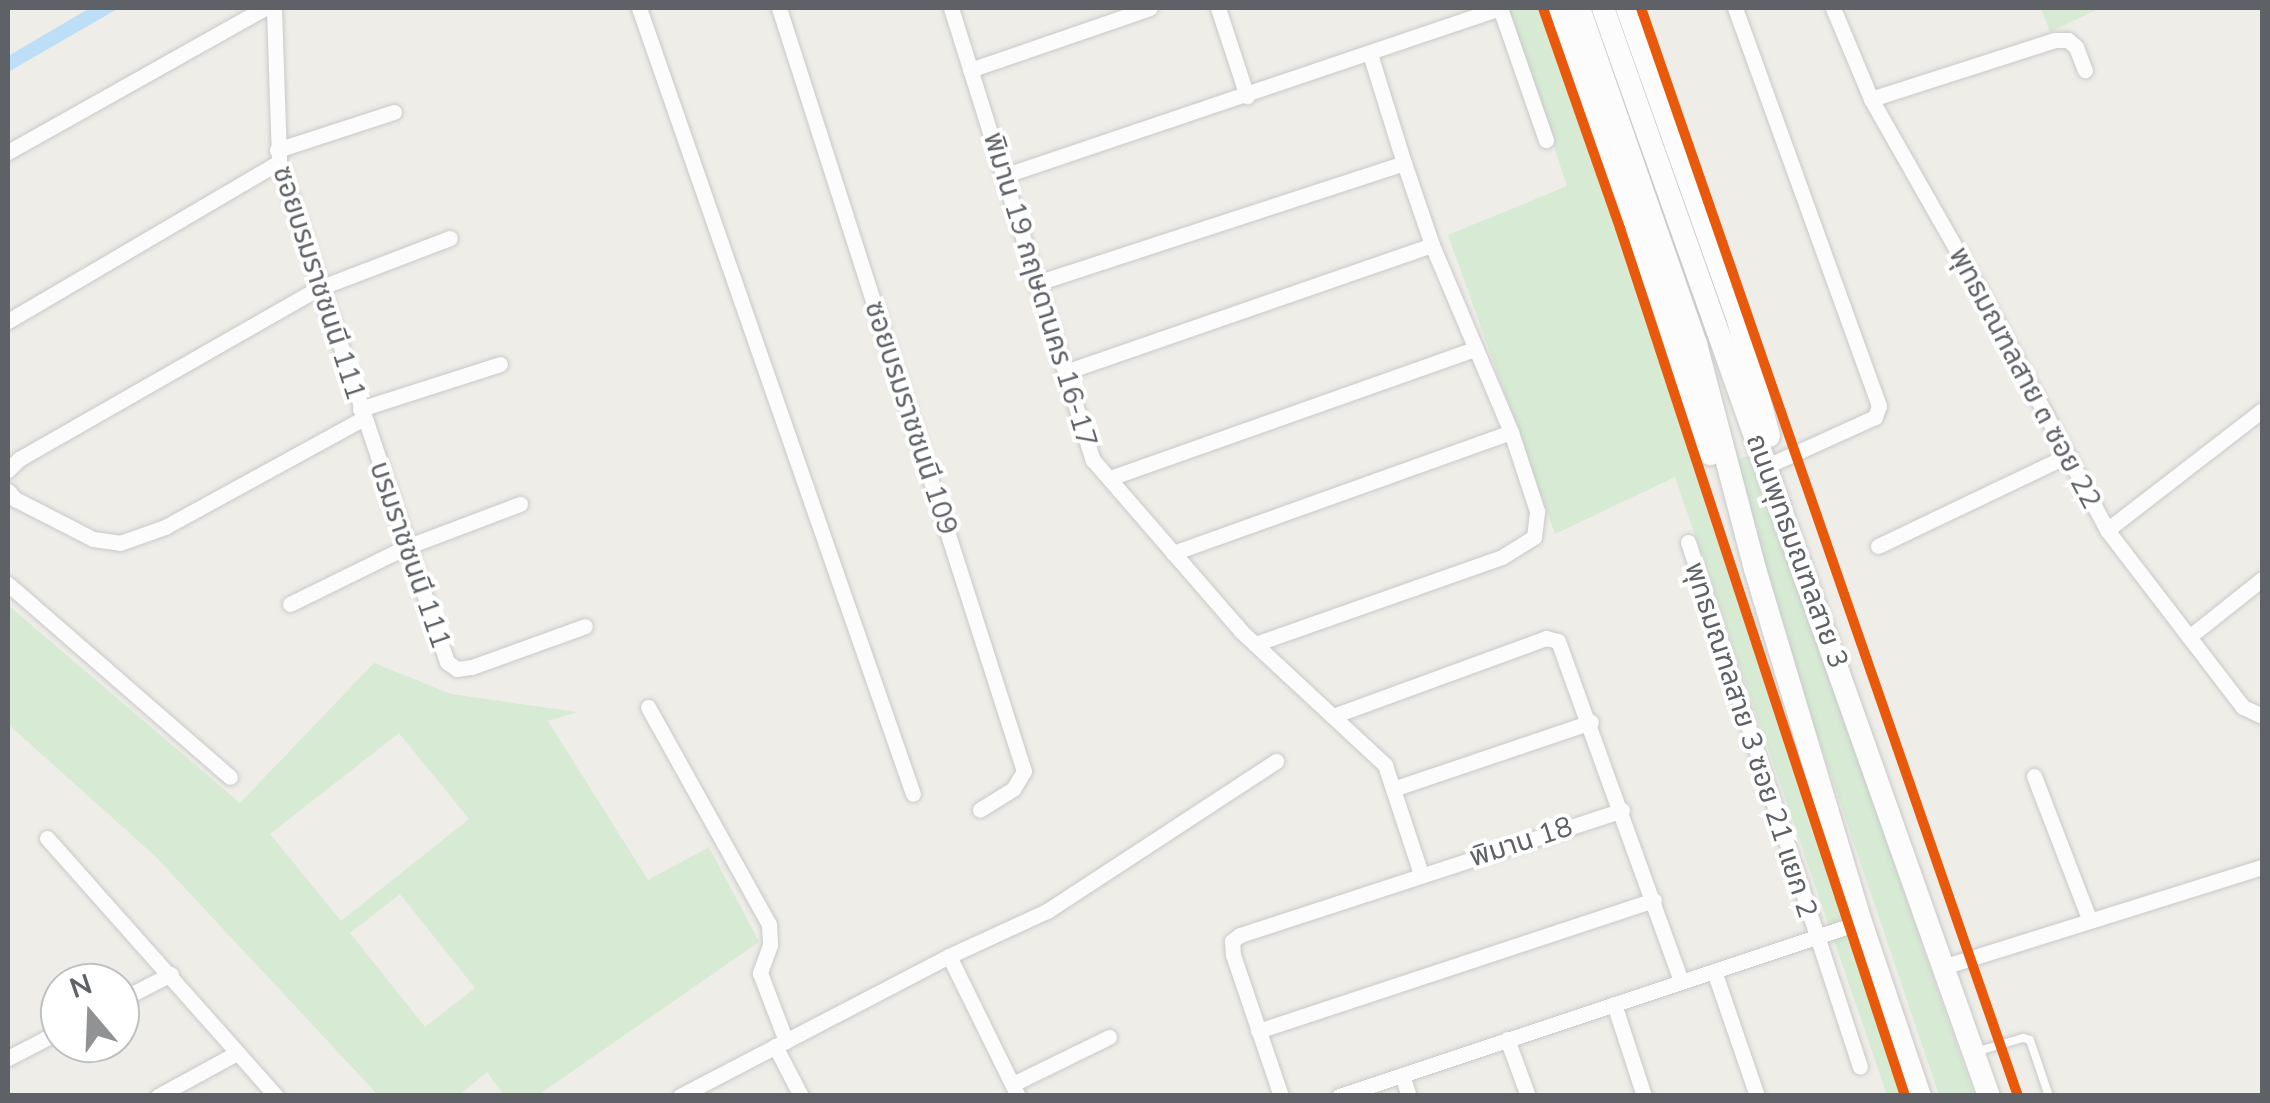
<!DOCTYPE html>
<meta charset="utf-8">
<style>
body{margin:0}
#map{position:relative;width:2270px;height:1103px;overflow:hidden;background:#eeede8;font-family:"Nunito Sans","Noto Sans Thai",sans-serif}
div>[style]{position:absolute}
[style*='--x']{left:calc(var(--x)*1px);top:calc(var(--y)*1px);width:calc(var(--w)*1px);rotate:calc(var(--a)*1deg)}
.green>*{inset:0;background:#d6ead4}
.water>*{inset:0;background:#bcdef7}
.roads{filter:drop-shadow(0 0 2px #c9c9c9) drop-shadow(0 0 2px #c9c9c9)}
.lane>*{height:8px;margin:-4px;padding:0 4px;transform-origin:4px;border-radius:4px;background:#fcfcfc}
.street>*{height:15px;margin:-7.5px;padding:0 7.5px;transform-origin:7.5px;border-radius:7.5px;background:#fcfcfc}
.secondary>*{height:22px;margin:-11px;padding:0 11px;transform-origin:11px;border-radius:11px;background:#fcfcfc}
.cycleway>*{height:10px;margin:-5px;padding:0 5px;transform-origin:5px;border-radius:5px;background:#e8590c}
span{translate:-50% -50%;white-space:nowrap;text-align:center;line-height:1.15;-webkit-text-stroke:8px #fff;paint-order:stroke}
.street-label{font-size:28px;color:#5e6166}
.frame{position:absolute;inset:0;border:10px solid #5e6166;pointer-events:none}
.north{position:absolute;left:40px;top:963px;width:100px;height:100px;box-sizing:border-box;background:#fff;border:2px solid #bfc0c2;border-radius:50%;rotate:341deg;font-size:28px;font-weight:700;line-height:40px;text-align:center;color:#5e6166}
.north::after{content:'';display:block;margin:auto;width:35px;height:45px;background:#909294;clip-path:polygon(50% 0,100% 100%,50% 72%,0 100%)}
</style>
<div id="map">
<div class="green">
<i style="clip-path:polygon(1508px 8px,1549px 8px,1911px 1095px,1887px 1095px,1675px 477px,1555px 534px,1448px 235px,1567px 186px)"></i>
<i style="clip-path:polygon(2041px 8px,2100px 8px,2050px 32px)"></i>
<i style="clip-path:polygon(1752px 454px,1858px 759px,1974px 1095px,1939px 1095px,1797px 675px,1735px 461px)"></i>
<i style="clip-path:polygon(evenodd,8px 605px,240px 803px,374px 663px,451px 694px,577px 712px,548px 721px,648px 880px,709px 847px,759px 942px,538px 1095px,504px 1095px,487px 1072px,459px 1095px,378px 1095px,155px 856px,8px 724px,8px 605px,399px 733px,469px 819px,341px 921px,270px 834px,399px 733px,8px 605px,400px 894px,475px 988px,425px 1027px,350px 933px,400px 894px)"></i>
</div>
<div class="water">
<i style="clip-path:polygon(90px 8px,119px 8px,8px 72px,8px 56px)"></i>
</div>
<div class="roads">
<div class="lane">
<i style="--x:1975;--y:1052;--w:50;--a:-16.3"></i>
<i style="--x:2023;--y:1038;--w:7;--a:16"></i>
<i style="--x:2030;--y:1040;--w:59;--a:71.3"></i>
</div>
<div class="street">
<i style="--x:274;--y:8;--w:154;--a:88.1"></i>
<i style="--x:279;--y:162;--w:527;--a:71.43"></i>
<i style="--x:447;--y:662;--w:12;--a:35"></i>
<i style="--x:457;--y:669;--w:15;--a:-8"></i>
<i style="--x:472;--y:667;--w:120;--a:-19.9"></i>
<i style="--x:639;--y:8;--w:832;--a:70.78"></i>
<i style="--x:779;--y:8;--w:801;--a:72.2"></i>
<i style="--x:1024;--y:771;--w:21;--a:121"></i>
<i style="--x:1013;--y:789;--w:39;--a:148"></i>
<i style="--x:951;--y:8;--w:474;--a:72.6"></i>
<i style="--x:1093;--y:460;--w:226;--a:49.1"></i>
<i style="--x:1241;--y:631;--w:197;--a:42.9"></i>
<i style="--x:1385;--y:765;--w:115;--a:71.7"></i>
<i style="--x:1218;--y:8;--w:93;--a:71.8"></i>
<i style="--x:1735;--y:8;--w:423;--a:70.1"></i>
<i style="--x:1879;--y:406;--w:12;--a:110"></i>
<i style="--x:1875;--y:417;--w:109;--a:155.6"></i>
<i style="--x:1833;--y:8;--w:99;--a:67.3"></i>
<i style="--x:1871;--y:99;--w:216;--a:60.4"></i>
<i style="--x:1978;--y:287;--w:275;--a:62"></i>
<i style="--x:2107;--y:530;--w:223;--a:52.5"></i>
<i style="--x:2243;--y:707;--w:21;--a:25"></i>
<i style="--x:1370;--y:54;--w:114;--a:72.7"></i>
<i style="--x:970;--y:70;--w:190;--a:-19"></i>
<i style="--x:1871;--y:99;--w:193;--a:-17.8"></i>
<i style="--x:2055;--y:40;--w:13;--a:0"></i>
<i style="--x:2068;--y:40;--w:11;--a:41"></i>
<i style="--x:2076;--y:47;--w:25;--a:69"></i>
<i style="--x:277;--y:150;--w:123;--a:-18"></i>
<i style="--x:8;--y:152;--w:295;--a:-29.3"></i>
<i style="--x:1006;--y:175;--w:521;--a:-18.68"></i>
<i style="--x:1500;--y:8;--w:140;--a:70.8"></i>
<i style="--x:1037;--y:283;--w:386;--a:-18.1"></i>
<i style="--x:1404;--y:163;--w:87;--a:71.1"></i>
<i style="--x:1432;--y:245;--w:387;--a:160.9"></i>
<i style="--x:8;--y:321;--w:314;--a:-30.4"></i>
<i style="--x:360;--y:409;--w:147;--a:-17.8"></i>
<i style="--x:8;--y:470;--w:16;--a:-45"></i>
<i style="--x:19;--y:459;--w:345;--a:-29.7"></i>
<i style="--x:319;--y:288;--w:140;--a:-20.9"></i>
<i style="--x:1110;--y:478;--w:387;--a:-19.5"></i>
<i style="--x:8;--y:491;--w:11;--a:49"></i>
<i style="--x:15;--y:499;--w:88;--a:27.1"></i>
<i style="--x:93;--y:539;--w:27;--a:8"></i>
<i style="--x:120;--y:543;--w:48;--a:-19.6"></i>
<i style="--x:165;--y:527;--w:225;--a:-28.7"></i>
<i style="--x:2107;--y:530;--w:196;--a:-37.7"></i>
<i style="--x:1688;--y:542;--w:552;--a:71.86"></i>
<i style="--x:1878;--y:546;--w:209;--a:-25.5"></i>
<i style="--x:1173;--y:553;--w:359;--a:-19.7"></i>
<i style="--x:8;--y:584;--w:294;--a:41"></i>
<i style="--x:290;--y:604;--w:129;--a:-26.2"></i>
<i style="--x:406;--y:547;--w:122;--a:-20.7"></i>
<i style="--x:2189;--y:637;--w:93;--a:-38.5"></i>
<i style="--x:1255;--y:644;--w:262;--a:-19.4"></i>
<i style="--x:1502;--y:557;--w:38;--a:-32"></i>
<i style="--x:1534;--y:537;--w:26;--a:-83"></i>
<i style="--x:1537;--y:511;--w:83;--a:-108.2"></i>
<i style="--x:1511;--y:432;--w:203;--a:-112.9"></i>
<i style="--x:648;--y:707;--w:248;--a:60.9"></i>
<i style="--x:769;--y:924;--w:21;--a:87"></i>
<i style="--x:770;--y:945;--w:30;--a:110"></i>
<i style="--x:760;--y:973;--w:73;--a:69.1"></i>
<i style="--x:1333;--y:716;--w:227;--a:-20.1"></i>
<i style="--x:1546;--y:638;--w:12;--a:14"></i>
<i style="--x:1558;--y:641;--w:362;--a:70.1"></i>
<i style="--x:2034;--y:776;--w:155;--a:68.9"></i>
<i style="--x:1393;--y:789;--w:209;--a:-18.7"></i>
<i style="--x:47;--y:838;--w:345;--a:48.4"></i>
<i style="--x:949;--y:956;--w:108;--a:-24.7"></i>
<i style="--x:1047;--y:911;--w:274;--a:-33.2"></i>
<i style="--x:1946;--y:966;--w:331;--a:-17.4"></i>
<i style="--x:1714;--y:971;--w:132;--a:71"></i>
<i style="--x:120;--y:1000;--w:57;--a:-27"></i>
<i style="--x:1614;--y:1004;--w:97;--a:71.9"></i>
<i style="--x:1258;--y:1031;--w:417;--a:-18.3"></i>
<i style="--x:1507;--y:1039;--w:61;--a:69.8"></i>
<i style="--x:775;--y:1046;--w:56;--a:62.5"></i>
<i style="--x:8;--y:1058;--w:59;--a:-27.4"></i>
<i style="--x:1402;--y:1075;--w:22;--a:72"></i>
<i style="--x:1013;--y:1084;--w:107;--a:-26.1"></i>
<i style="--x:158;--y:1096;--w:90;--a:-28.6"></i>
<i style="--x:680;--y:1096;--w:303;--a:-27.5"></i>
<i style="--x:949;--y:956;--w:156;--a:63.8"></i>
<i style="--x:1281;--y:1096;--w:149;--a:-108.8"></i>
<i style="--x:1233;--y:955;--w:14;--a:-94"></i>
<i style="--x:1232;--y:941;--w:10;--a:-37"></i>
<i style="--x:1240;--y:935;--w:402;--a:-18.1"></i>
<i style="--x:1339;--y:1096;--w:550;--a:-18.43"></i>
</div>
<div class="secondary">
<i style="--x:1558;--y:8;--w:325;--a:70.6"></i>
<i style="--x:1666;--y:315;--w:146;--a:72.4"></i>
<i style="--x:1579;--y:8;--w:356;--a:70.8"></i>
<i style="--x:1696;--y:344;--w:233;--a:75.3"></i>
<i style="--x:1755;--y:569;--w:369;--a:73.3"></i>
<i style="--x:1861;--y:922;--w:184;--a:71.3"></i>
<i style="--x:1603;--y:8;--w:1154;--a:70.47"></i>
<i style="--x:1627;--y:8;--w:331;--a:70.4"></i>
<i style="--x:1738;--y:320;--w:120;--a:75"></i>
</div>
</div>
<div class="cycleway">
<i style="--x:1543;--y:8;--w:233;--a:70.7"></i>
<i style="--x:1620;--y:228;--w:914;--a:71.82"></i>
<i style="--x:1641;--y:8;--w:1151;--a:70.89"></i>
</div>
<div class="street-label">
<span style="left:319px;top:283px;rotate:72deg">ซอยบรมราชชนนี 111</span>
<span style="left:1040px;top:290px;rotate:73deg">พิมาน 19 กฤษดานคร 16-17</span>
<span style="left:2025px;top:378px;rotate:62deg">พุทธมณฑลสาย ๓ ซอย 22</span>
<span style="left:911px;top:418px;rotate:72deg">ซอยบรมราชชนนี 109</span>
<span style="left:1797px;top:551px;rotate:70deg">ถนนพุทธมณฑลสาย 3</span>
<span style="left:410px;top:555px;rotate:71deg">บรมราชชนนี 111</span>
<span style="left:1751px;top:740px;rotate:72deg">พุทธมณฑลสาย 3 ซอย 21 แยก 2</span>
<span style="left:1521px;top:842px;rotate:-18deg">พิมาน 18</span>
</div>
<div class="frame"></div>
<div class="north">N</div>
</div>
